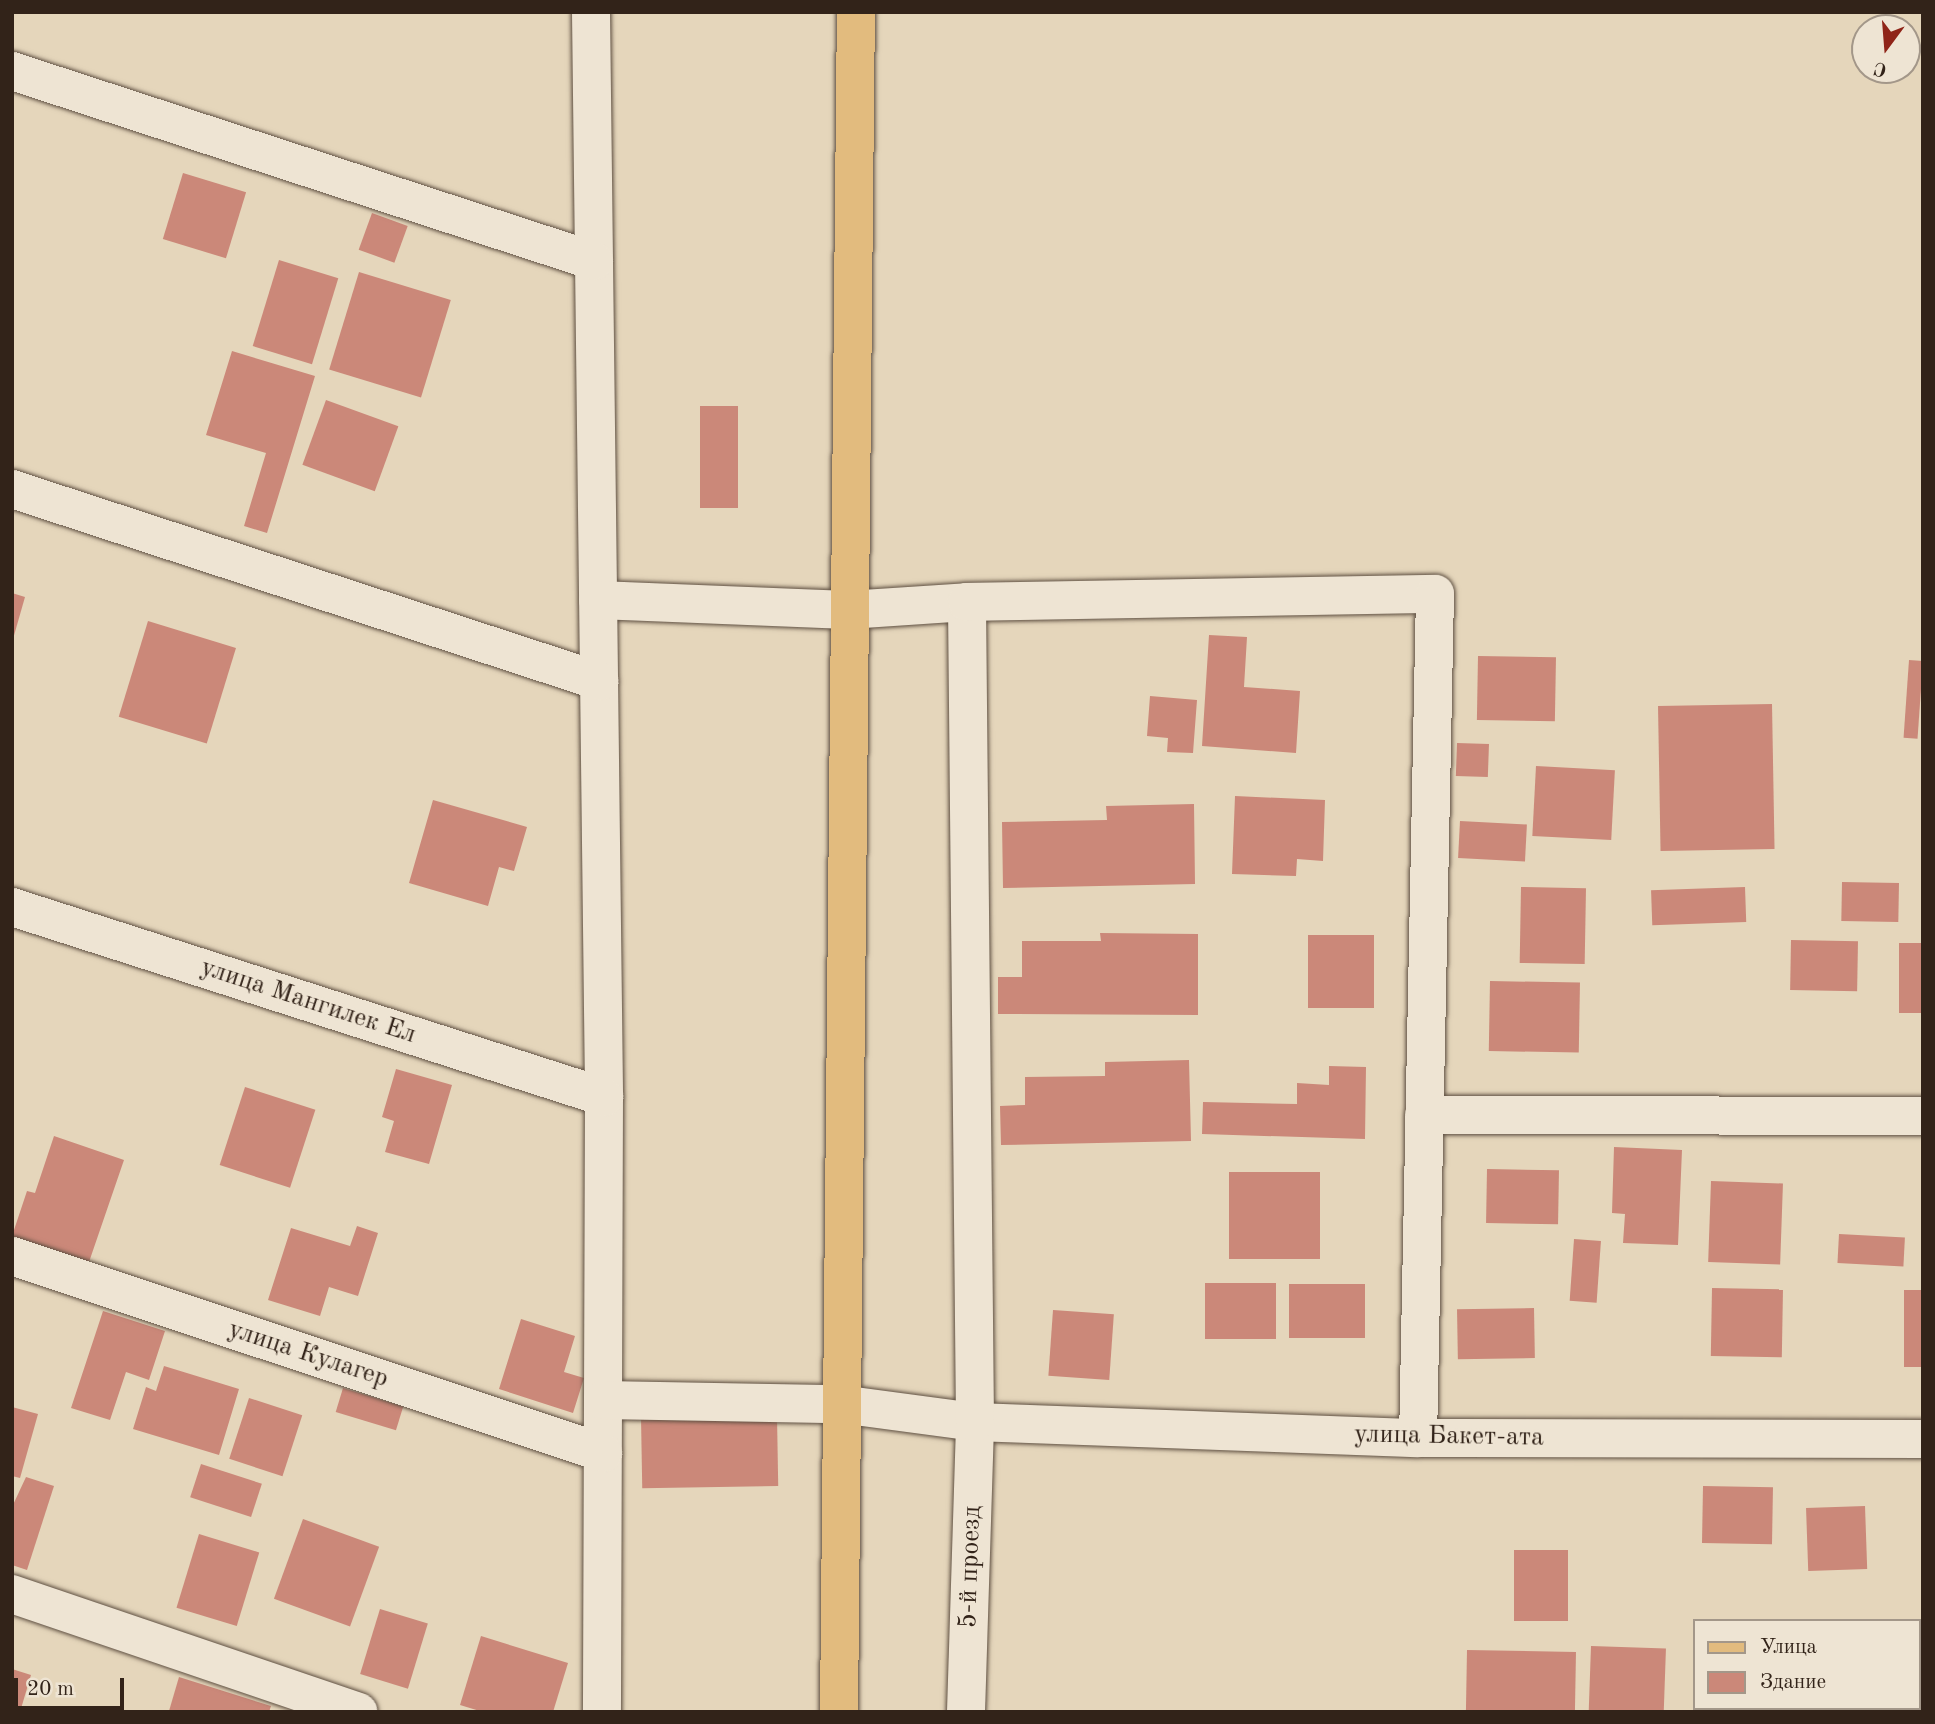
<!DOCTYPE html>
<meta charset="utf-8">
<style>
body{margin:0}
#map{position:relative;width:1935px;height:1724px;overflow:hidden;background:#e5d6bb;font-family:"Old Standard TT",serif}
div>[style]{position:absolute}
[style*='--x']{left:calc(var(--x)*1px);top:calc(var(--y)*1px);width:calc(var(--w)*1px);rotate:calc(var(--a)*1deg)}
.building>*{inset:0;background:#cb8879;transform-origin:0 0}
.roads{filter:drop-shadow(0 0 2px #5f5042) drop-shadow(0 0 2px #5f5042)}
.minor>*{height:38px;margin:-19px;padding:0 19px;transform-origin:19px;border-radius:19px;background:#eee4d3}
.major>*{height:38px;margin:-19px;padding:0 19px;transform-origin:19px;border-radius:19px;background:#e2bb7e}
span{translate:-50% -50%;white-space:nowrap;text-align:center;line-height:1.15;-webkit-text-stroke:5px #eee4d3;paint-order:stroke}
.street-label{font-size:26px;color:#322319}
.frame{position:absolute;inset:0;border:14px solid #322319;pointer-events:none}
.legend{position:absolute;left:1693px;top:1619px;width:228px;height:91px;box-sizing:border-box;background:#eee4d3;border:2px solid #a39789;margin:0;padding:9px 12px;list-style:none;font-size:21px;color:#322319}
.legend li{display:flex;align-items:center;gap:14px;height:35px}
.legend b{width:35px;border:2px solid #a39789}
.north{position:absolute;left:1851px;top:14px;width:70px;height:70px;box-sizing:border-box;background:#eee4d3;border:2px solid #a39789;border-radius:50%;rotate:196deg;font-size:19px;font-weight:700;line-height:28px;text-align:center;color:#322319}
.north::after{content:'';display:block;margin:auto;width:24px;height:32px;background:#8f2418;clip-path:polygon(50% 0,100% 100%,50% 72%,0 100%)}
.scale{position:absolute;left:14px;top:1678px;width:110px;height:32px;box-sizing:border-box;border:4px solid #322319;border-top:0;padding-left:9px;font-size:21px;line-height:24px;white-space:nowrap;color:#322319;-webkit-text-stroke:5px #eee4d3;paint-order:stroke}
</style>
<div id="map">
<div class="building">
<i style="left:183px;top:173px;width:66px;height:69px;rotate:17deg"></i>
<i style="left:372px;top:213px;width:38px;height:39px;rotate:20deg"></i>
<i style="left:279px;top:260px;width:62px;height:90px;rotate:17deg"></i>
<i style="left:359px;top:272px;width:96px;height:102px;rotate:17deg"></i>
<i style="clip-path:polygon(232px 351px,315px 376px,267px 533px,244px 526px,266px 453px,206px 435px)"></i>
<i style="left:326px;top:400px;width:77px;height:69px;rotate:20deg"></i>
<i style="left:700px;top:406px;width:38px;height:102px"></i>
<i style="clip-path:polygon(12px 593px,25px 597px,13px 639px,12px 639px)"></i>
<i style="left:148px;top:621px;width:92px;height:100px;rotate:17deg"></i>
<i style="clip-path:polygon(1209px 635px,1247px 637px,1244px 687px,1300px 691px,1296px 753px,1202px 746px)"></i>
<i style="left:1478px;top:656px;width:78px;height:64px;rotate:1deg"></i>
<i style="left:1909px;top:660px;width:14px;height:78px;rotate:4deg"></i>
<i style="clip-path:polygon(1150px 696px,1197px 700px,1193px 753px,1167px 752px,1168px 738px,1147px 736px)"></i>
<i style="left:1772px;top:704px;width:145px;height:114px;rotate:89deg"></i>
<i style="left:1457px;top:743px;width:32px;height:33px;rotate:2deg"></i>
<i style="left:1536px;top:766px;width:79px;height:70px;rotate:3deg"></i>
<i style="clip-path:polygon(1235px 796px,1325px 800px,1323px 861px,1297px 859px,1296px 876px,1232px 874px)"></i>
<i style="clip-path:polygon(433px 800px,527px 827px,514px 871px,499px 867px,488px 906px,409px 883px)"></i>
<i style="clip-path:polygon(1194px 804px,1195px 884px,1003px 888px,1002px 822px,1107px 820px,1106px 806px)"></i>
<i style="left:1460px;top:821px;width:67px;height:37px;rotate:3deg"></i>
<i style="left:1842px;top:882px;width:57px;height:39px;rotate:1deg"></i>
<i style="left:1521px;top:887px;width:65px;height:76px;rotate:1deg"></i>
<i style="left:1745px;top:887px;width:35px;height:94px;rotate:88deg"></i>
<i style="clip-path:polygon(1100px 933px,1198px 934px,1198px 1015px,998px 1014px,998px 977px,1022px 977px,1022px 941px,1101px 941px)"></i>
<i style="left:1308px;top:935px;width:66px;height:73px"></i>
<i style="left:1791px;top:940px;width:67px;height:50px;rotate:1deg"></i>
<i style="left:1899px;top:943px;width:24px;height:70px"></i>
<i style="left:1490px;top:981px;width:90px;height:70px;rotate:1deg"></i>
<i style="clip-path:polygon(1189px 1060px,1191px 1141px,1001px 1145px,1000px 1106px,1025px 1105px,1025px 1077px,1105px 1076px,1105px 1062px)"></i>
<i style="clip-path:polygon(1329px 1066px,1366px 1067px,1365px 1139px,1202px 1134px,1203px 1102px,1297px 1104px,1297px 1083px,1329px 1085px)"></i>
<i style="clip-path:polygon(396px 1069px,452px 1085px,429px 1164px,385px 1152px,394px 1121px,382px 1117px)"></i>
<i style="left:245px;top:1087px;width:74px;height:82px;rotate:18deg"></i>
<i style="clip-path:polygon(54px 1136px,124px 1160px,89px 1262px,12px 1236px,27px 1191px,35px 1193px)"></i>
<i style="clip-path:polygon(1614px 1147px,1682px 1150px,1678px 1245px,1623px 1243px,1625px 1214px,1612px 1213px)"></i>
<i style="left:1487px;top:1169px;width:72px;height:54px;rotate:1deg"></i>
<i style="left:1229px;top:1172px;width:91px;height:87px"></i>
<i style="left:1711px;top:1181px;width:72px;height:81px;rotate:2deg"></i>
<i style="clip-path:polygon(357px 1226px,378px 1233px,358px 1296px,329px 1287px,320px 1316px,268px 1300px,291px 1228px,350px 1246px)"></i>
<i style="left:1839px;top:1234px;width:66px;height:29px;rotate:3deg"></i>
<i style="left:1574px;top:1239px;width:27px;height:62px;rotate:4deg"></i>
<i style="left:1205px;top:1283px;width:71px;height:56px"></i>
<i style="left:1289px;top:1284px;width:76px;height:54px"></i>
<i style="left:1712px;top:1288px;width:71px;height:68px;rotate:1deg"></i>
<i style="left:1904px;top:1290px;width:19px;height:77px"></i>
<i style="left:1534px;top:1308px;width:50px;height:77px;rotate:89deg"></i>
<i style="left:1053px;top:1310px;width:61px;height:66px;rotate:4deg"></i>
<i style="clip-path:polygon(103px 1311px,165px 1331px,149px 1380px,126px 1372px,110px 1420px,71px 1408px)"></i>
<i style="clip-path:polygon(521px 1319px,575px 1336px,564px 1372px,584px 1378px,573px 1413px,499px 1389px)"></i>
<i style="clip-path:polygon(164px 1366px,239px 1389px,219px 1455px,133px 1429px,146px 1387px,156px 1391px)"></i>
<i style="left:343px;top:1388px;width:63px;height:25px;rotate:17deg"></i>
<i style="left:249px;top:1398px;width:56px;height:64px;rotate:18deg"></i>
<i style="clip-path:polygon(12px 1407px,38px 1414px,20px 1478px,12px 1476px)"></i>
<i style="left:777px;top:1416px;width:70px;height:136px;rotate:89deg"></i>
<i style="left:201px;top:1464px;width:64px;height:35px;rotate:18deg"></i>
<i style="clip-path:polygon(26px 1477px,54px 1486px,27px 1570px,12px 1565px,12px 1507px)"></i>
<i style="left:1703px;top:1486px;width:70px;height:57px;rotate:1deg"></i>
<i style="left:1865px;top:1506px;width:63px;height:59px;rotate:88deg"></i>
<i style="left:303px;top:1519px;width:81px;height:85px;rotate:20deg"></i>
<i style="left:199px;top:1534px;width:63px;height:77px;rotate:17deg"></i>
<i style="left:1514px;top:1550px;width:54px;height:71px"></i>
<i style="left:380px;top:1609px;width:50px;height:68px;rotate:17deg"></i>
<i style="clip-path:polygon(481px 1636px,568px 1663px,553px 1712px,483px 1712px,460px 1705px)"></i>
<i style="left:1591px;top:1646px;width:75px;height:66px;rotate:2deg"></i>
<i style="left:1467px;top:1650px;width:109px;height:62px;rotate:1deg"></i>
<i style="clip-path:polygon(12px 1669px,31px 1675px,20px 1712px,12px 1712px)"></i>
<i style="clip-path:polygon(179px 1677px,271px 1706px,269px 1712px,169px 1711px)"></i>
</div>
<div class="roads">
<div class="minor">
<i style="--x:591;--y:12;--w:1085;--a:89.31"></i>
<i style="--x:604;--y:1097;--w:615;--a:90.19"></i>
<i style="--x:12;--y:71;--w:612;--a:18.08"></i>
<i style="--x:12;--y:489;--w:618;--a:18.11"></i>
<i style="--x:598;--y:600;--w:250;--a:2.3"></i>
<i style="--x:848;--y:610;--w:119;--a:-3.8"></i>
<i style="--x:12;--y:907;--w:622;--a:17.79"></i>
<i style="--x:1424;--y:1115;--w:499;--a:0.1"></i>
<i style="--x:12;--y:1256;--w:623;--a:18.43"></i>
<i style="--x:603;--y:1400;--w:237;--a:1"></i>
<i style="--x:840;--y:1404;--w:136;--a:7.6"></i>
<i style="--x:975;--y:1422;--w:443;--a:2.1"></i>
<i style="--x:1418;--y:1438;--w:505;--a:0.11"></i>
<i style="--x:12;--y:1594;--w:366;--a:18.8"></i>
<i style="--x:966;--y:1712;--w:290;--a:-88.2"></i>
<i style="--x:975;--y:1422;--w:820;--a:-90.56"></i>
<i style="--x:967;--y:602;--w:468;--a:-1"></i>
<i style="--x:1435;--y:594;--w:844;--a:91.15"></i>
</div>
<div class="major">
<i style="--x:839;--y:1712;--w:1700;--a:-89.43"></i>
</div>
</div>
<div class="street-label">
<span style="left:308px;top:1002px;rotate:18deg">улица Мангилек Ел</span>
<span style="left:308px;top:1355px;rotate:18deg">улица Кулагер</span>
<span style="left:1449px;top:1437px;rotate:1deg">улица Бакет-ата</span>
<span style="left:971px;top:1567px;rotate:-88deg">5-й проезд</span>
</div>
<div class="frame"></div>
<ul class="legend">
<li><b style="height:9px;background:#e2bb7e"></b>Улица</li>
<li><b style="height:19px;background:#cb8879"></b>Здание</li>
</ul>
<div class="north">С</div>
<div class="scale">20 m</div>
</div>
